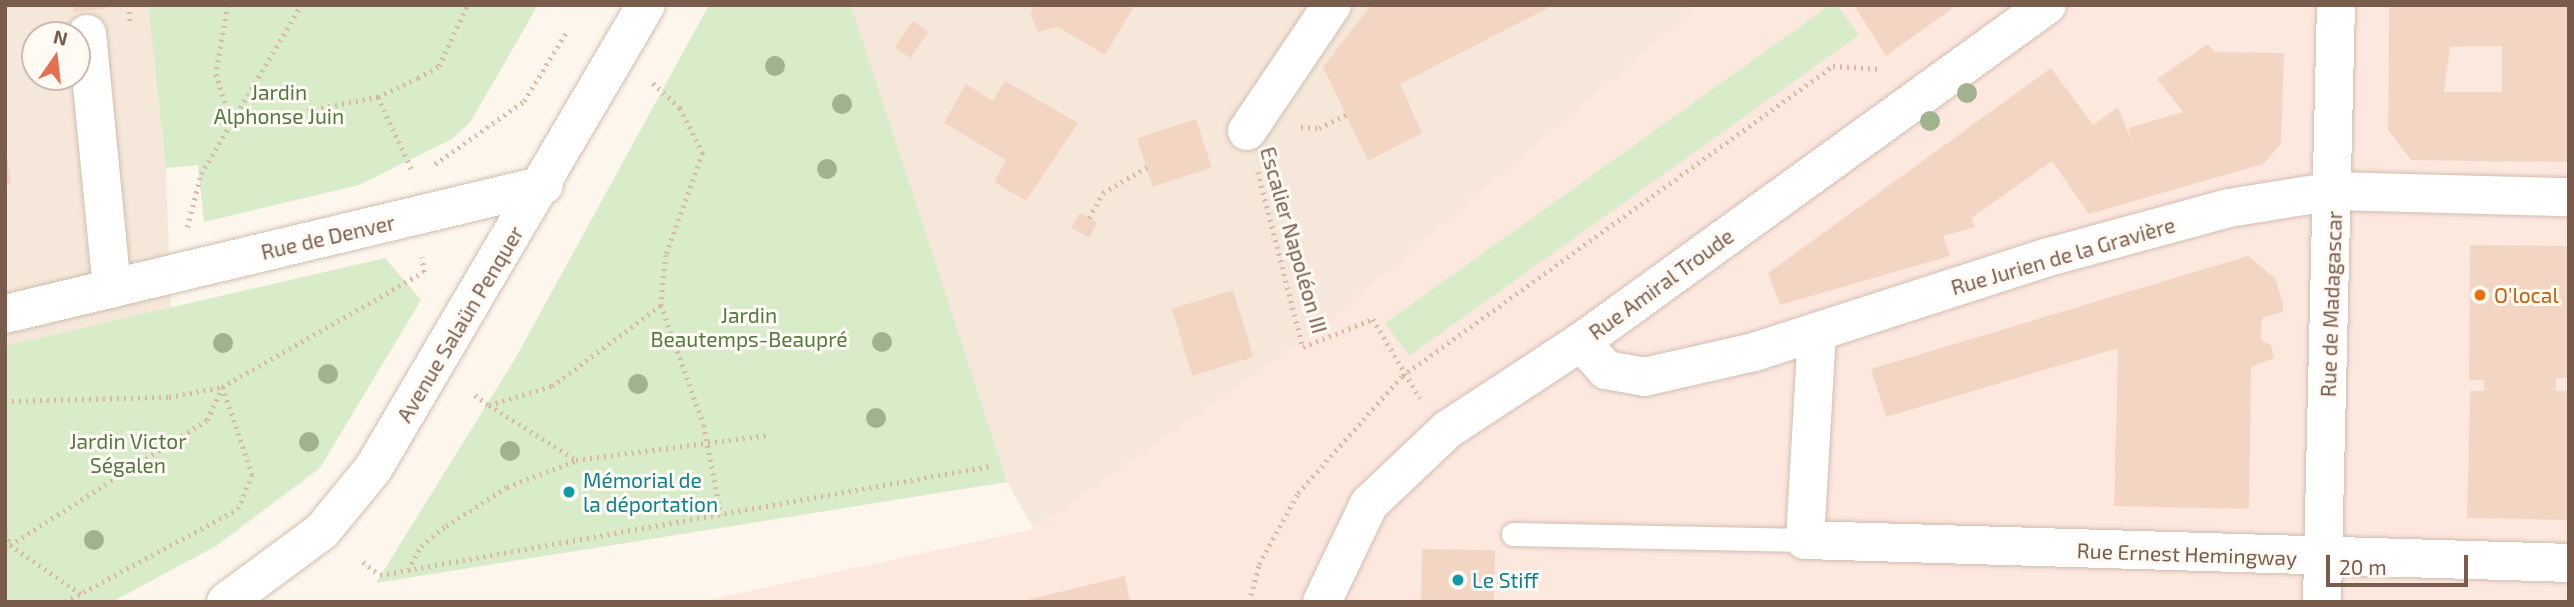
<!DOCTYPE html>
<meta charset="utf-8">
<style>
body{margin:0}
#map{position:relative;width:2574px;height:607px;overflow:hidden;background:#fdf6ec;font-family:"Exo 2",sans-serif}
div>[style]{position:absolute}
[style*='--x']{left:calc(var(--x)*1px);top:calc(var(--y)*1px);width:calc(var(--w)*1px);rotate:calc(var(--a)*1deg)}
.residential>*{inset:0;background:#f5e8da}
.commercial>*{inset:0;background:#fde8e0}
.green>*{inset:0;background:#d8ecc9}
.building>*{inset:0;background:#f3d5c3;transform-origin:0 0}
.path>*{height:4.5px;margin-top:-2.25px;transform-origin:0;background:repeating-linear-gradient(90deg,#d9b8a5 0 2px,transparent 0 7px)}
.roads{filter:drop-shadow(0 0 2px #d1beb0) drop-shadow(0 0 2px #d1beb0)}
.lane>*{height:23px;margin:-11.5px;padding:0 11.5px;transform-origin:11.5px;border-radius:11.5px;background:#fff}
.street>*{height:38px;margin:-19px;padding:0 19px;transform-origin:19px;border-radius:19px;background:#fff}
.secondary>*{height:38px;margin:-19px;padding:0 19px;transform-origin:19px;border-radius:19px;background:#fff}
.trees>*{width:20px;height:20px;margin:-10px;border-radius:50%;background:#a0b28e}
.dots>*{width:19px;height:19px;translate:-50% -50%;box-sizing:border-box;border:4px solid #fffaf3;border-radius:50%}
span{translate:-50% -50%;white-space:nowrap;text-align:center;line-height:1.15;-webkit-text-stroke:6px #fffaf3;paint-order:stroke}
.park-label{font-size:21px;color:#537a41}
.street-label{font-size:21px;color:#7a5c4d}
.food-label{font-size:21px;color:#c56008}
.left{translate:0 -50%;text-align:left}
.culture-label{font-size:21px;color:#0d838f}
.frame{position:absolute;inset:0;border:7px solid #7a5c4d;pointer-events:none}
.north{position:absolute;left:21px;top:21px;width:70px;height:70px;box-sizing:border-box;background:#fffaf3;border:2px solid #cabbb1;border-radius:50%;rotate:14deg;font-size:19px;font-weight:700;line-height:28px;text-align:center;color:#7a5c4d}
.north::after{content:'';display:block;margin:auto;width:24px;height:32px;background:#e76f51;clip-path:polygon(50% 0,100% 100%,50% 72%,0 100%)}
.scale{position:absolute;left:2326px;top:555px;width:142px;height:32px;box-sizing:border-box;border:4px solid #7a5c4d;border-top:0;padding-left:9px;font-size:21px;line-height:24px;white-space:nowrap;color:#7a5c4d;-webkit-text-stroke:5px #fffaf3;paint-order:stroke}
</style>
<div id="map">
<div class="residential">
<i style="clip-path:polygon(evenodd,5px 5px,148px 5px,166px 168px,171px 308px,5px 346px,5px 5px,35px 35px,77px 35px,77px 77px,35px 77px,35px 35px)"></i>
<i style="clip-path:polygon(851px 5px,1699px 5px,1326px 324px,1034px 529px,1007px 482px,961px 354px)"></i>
</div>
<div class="commercial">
<i style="clip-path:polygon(1699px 5px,2569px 5px,2569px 602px,699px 602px,1034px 529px,1326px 324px)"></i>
</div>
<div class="green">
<i style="clip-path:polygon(148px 5px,538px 5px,471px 121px,452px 139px,359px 185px,204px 222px,198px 165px,166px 168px)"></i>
<i style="clip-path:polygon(709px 5px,851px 5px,1007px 482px,376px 583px,515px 359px)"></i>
<i style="clip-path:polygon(1830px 5px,1837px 5px,1859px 35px,1409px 356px,1385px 323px)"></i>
<i style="clip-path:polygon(385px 258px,421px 300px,320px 468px,216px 546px,112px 602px,5px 602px,5px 346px)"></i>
</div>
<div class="building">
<i style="clip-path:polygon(73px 5px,109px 5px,109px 8px,73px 12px)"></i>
<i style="clip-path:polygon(1035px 5px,1135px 5px,1105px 55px,1058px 27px,1038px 32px,1030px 13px)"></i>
<i style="clip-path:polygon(1371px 5px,1554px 5px,1400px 84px,1422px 133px,1368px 161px,1323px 67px)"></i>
<i style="clip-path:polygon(1854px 5px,1957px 5px,1886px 56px)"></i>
<i style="clip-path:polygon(evenodd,2389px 5px,2569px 5px,2569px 162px,2411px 160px,2388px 130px,2389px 5px,2502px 46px,2502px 92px,2444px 92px,2450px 47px,2502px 46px)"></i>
<i style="left:913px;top:21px;width:19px;height:32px;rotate:35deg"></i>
<i style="clip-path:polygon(2208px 44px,2215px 52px,2284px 53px,2281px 144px,2263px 164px,2089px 214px,2052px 161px,1971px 218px,1975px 227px,1943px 236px,1950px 256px,1780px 305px,1768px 273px,2051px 68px,2093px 125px,2118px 107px,2132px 143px,2128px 128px,2183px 112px,2157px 79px)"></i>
<i style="clip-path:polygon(1005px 81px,1078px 123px,1026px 201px,994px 182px,1006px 160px,944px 123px,966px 84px,993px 101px)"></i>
<i style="left:1196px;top:119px;width:51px;height:62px;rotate:72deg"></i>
<i style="clip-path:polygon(5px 143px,11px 184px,5px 185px)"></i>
<i style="left:1080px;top:213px;width:20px;height:17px;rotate:30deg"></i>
<i style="clip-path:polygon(2470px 245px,2569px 246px,2569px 378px,2556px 378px,2556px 391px,2569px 391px,2569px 520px,2467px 518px,2470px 391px,2484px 391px,2484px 380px,2469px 380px)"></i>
<i style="clip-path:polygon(2248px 256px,2275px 278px,2283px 304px,2283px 312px,2262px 318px,2261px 340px,2271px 345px,2274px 358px,2251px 367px,2249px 509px,2114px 506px,2118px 348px,1886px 417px,1871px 369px)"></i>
<i style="left:1233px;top:290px;width:70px;height:64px;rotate:73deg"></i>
<i style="left:1422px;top:549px;width:73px;height:53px;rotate:1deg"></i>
<i style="clip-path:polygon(1125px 576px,1130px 602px,1023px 602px,1023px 601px)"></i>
</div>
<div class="path">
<i style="--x:129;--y:5;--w:16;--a:86"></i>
<i style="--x:228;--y:5;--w:70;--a:99.9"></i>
<i style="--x:216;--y:74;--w:53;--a:72.6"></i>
<i style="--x:653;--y:83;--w:37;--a:43"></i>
<i style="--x:680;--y:108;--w:51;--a:62.9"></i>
<i style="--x:703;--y:153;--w:109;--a:109.9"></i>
<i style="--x:666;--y:255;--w:50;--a:95.7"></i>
<i style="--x:661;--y:305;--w:127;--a:70.3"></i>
<i style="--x:704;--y:425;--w:92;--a:79.3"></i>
<i style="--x:378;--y:97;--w:83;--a:65"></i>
<i style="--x:232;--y:125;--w:149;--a:-10.9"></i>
<i style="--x:378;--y:97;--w:44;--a:-25.4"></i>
<i style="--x:418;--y:78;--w:24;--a:-30"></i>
<i style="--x:439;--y:66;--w:67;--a:-65.3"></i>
<i style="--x:1301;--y:127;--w:18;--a:3"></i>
<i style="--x:1319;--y:128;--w:30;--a:-26"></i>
<i style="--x:435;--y:164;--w:109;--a:-35.3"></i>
<i style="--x:524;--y:101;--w:82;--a:-58.4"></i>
<i style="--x:1258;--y:172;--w:181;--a:75.6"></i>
<i style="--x:1303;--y:347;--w:75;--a:-21.8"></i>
<i style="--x:1373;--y:319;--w:92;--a:59.3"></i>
<i style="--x:1089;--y:218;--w:29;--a:-61"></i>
<i style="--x:1103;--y:193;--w:51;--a:-30.6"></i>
<i style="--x:187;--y:227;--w:55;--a:-75.2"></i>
<i style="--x:201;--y:174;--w:196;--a:-59.4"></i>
<i style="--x:475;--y:395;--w:17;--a:36"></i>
<i style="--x:489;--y:405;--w:66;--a:-16.8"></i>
<i style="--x:552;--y:386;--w:136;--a:-36.6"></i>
<i style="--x:5;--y:401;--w:164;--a:-1.4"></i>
<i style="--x:169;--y:397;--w:54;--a:-10.7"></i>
<i style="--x:222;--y:387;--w:232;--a:-29.7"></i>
<i style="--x:424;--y:272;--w:15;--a:-98"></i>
<i style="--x:489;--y:405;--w:103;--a:32.3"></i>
<i style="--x:576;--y:460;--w:195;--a:-7.4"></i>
<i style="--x:5;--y:533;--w:13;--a:67"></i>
<i style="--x:10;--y:545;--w:233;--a:-32.4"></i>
<i style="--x:207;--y:420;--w:35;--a:-65"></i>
<i style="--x:5;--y:548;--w:6;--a:-31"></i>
<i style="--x:10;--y:545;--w:90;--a:34.6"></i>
<i style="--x:363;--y:562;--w:21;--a:37"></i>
<i style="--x:380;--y:575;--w:620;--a:-10.13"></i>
<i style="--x:408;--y:570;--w:27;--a:-62"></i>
<i style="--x:421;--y:546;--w:32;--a:-39"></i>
<i style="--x:446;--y:526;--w:72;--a:-32.6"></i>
<i style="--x:507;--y:487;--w:73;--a:-20.9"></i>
<i style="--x:65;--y:602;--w:196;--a:-28.3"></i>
<i style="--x:238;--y:509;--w:37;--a:-68"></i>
<i style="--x:252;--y:475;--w:93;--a:-108.8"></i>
<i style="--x:1249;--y:602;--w:39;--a:-75"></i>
<i style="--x:1259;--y:564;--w:81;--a:-61.2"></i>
<i style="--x:1298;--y:493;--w:157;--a:-48.4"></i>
<i style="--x:1402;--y:376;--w:531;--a:-35.73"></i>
<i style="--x:1833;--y:66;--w:48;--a:3.6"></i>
</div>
<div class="roads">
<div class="lane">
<i style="--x:1513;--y:534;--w:292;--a:1.2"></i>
</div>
<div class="street">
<i style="--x:87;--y:34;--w:256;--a:84.4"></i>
<i style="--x:1247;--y:131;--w:152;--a:-56"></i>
<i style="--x:5;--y:314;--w:554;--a:-13.46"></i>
<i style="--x:1817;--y:332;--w:208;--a:93.3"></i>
<i style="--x:1805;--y:540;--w:764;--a:1.72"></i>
<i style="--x:1581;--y:342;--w:38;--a:48"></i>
<i style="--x:1606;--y:370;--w:39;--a:10"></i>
<i style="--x:1644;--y:377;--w:113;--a:-12.8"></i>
<i style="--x:1754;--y:352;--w:306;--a:-17.9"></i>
<i style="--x:2045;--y:258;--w:191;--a:-15.2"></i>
<i style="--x:2229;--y:208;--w:106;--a:-9.2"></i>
<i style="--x:2334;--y:191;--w:235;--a:1.5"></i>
<i style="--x:1322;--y:602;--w:109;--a:-64.4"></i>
<i style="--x:1369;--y:504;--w:108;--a:-43.5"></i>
<i style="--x:1447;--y:430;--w:160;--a:-33.3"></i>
<i style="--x:1581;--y:342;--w:575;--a:-35.87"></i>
<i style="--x:2322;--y:602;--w:597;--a:-88.66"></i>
</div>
<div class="secondary">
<i style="--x:226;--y:602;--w:119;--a:-36.5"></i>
<i style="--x:322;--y:531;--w:80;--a:-50.6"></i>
<i style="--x:373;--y:469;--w:538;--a:-59.53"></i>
</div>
</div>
<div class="trees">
<i style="left:775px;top:66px"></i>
<i style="left:1967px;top:93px"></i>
<i style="left:842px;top:104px"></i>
<i style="left:1930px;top:121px"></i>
<i style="left:827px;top:169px"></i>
<i style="left:882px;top:342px"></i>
<i style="left:223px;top:343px"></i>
<i style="left:328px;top:374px"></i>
<i style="left:638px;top:384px"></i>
<i style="left:876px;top:418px"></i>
<i style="left:309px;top:442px"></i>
<i style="left:510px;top:451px"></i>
<i style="left:94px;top:540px"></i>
</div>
<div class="dots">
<i style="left:2480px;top:295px;background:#e8710a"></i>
<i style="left:569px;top:492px;background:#0f9aa8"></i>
<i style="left:1458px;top:580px;background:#0f9aa8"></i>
</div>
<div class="park-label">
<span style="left:279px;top:104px">Jardin<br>Alphonse Juin</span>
<span style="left:749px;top:327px">Jardin<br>Beautemps-Beaupré</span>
<span style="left:128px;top:453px">Jardin Victor<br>Ségalen</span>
</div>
<div class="street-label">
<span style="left:328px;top:237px;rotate:-13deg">Rue de Denver</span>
<span style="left:1294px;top:240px;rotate:74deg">Escalier Napoléon III</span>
<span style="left:2063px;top:256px;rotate:-16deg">Rue Jurien de la Gravière</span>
<span style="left:1661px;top:284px;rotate:-36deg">Rue Amiral Troude</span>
<span style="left:2331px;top:304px;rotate:-88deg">Rue de Madagascar</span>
<span style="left:460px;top:324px;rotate:-59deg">Avenue Salaün Penquer</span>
<span style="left:2187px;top:554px;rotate:2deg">Rue Ernest Hemingway</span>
</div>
<div class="food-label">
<span class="left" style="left:2494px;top:295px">O'local</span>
</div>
<div class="culture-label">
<span class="left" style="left:583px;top:492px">Mémorial de<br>la déportation</span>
<span class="left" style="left:1472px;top:580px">Le Stiff</span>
</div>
<div class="frame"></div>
<div class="north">N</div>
<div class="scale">20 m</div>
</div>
